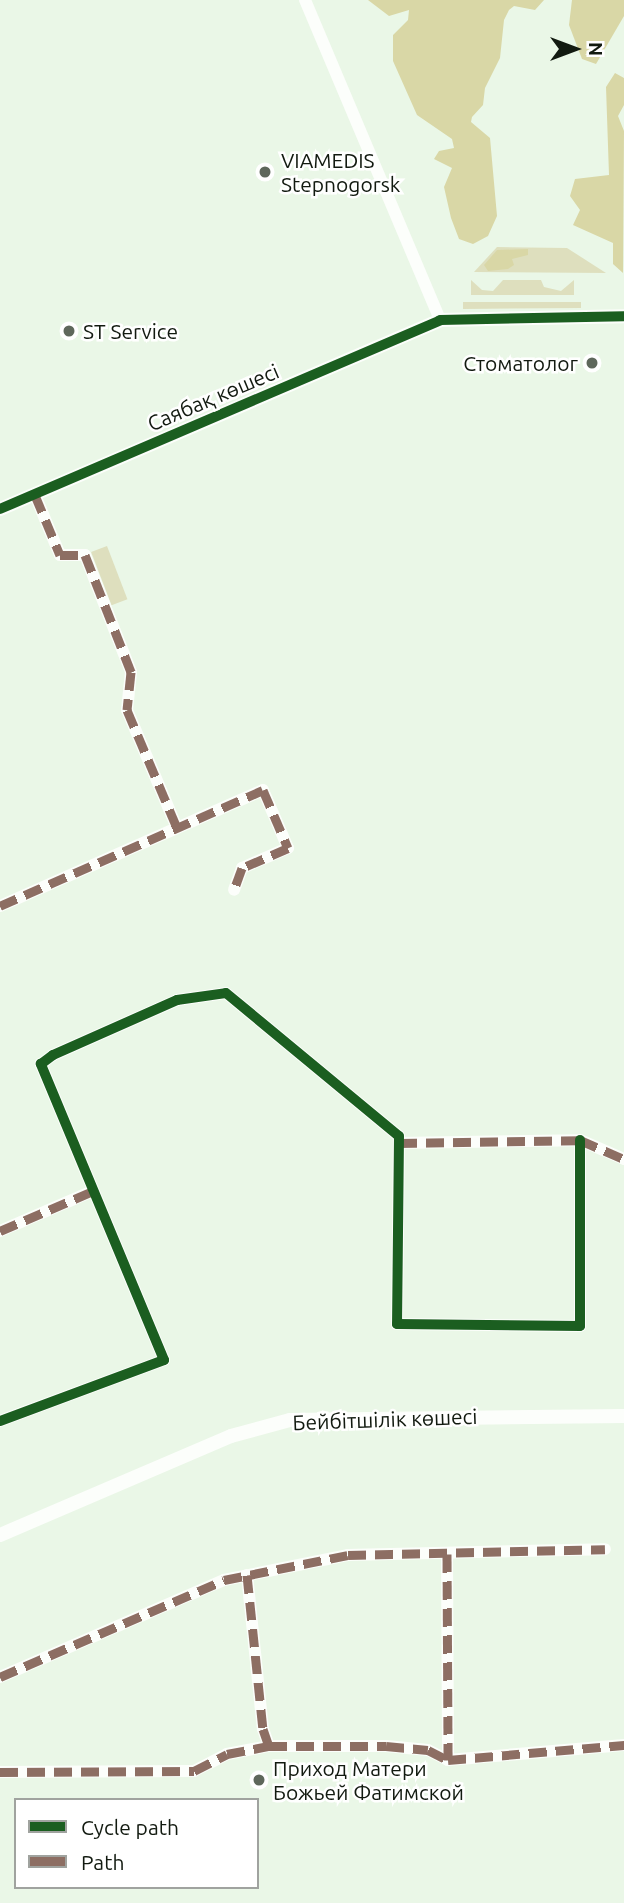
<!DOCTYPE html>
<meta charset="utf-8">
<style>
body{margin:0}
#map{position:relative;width:624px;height:1903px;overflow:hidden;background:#eaf7e7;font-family:Ubuntu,sans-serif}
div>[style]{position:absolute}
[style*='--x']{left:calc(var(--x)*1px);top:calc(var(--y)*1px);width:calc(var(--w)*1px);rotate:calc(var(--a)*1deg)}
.green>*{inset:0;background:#dedfbe;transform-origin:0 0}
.forest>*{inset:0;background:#d9d7a6}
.minor>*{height:12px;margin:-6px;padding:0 6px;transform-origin:6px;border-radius:6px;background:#fcfefb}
.tertiary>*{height:14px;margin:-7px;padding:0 7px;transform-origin:7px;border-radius:7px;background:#fcfefb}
.quiet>*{height:9px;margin-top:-4.5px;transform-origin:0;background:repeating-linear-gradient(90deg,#8d6e63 0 18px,transparent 0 27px)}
.cycleway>*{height:10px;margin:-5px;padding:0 5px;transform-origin:5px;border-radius:5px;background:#1b5e20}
.dots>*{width:19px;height:19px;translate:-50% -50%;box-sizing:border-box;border:4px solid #fff;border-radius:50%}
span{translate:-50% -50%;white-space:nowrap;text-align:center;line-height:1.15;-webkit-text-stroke:5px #fff;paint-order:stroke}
.poi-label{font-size:21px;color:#121a10}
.left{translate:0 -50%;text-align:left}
.right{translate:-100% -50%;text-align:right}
.street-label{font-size:21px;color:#121a10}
.legend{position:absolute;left:14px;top:1798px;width:245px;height:91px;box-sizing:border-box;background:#fff;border:2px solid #a0a39f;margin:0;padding:9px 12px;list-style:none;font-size:21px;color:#121a10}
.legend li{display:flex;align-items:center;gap:14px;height:35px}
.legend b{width:35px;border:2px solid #a0a39f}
.north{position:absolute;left:540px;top:14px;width:70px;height:70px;-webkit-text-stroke:5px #fff;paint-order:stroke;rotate:90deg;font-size:19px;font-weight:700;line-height:28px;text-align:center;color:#121a10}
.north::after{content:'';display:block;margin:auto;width:24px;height:32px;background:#121a10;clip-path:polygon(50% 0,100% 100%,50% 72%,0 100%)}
</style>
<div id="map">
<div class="green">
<i style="clip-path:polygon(497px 247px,567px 248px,606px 273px,474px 272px)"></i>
<i style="clip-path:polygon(471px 280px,482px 290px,493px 291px,503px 280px,541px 280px,544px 287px,561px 291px,574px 280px,574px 295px,471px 295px)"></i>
<i style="clip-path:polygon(463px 302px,581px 302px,581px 308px,463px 309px)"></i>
<i style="left:107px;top:546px;width:57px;height:17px;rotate:69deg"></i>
</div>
<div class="forest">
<i style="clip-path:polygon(368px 0,544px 0,535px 10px,514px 6px,509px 10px,504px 20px,500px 58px,485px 88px,483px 105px,472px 117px,471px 122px,490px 138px,497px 216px,488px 236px,473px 244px,459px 239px,451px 218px,444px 187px,452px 168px,434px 159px,439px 151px,454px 148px,452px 139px,417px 115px,393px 61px,393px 35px,408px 20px,409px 10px,389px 16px)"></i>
<i style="clip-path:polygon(572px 0,624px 0,624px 16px,596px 64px,582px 59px,569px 25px)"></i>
<i style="clip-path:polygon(615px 73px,624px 78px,624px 105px,618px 116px,624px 131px,623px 273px,613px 264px,613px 243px,573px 225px,580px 210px,570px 196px,575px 179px,609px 175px,606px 87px)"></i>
<i style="clip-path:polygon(528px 249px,528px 255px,512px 259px,514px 265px,508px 269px,488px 271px,484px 265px,497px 250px)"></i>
</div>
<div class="minor">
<i style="--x:305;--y:0;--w:347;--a:67.1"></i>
<i style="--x:35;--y:495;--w:65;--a:67.4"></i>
<i style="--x:60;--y:555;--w:25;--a:0"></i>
<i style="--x:85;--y:555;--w:126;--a:68.5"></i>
<i style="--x:131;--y:672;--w:38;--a:96"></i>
<i style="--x:127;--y:710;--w:128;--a:67"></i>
<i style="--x:0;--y:906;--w:287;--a:-23.8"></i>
<i style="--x:263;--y:790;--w:63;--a:66.7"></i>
<i style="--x:288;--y:848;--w:50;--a:156.5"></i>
<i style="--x:242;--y:868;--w:23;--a:110"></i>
<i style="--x:399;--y:1143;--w:181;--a:-0.9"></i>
<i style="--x:580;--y:1140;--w:48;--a:23.4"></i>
<i style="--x:0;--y:1231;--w:101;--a:-23.3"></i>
<i style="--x:0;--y:1421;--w:175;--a:-20.4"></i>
<i style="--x:164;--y:1360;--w:321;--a:-112.6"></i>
<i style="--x:41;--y:1064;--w:15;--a:-37"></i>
<i style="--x:53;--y:1055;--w:136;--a:-23.9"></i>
<i style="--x:177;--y:1000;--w:49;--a:-8.1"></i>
<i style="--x:226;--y:993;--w:224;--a:39.6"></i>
<i style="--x:399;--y:1136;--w:188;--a:90.6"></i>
<i style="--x:397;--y:1324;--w:183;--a:0.6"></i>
<i style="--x:580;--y:1326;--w:186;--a:-90"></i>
<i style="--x:447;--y:1554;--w:206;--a:89.7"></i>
<i style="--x:247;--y:1575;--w:155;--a:84.1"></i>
<i style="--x:263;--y:1729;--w:18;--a:71"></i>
<i style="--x:0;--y:1677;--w:244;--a:-23.4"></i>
<i style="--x:224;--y:1580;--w:126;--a:-11.4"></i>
<i style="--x:348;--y:1555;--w:257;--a:-1.3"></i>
<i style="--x:0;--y:1772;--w:194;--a:-0.3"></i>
<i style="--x:194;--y:1771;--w:37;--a:-27"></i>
<i style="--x:227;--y:1754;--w:43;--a:-10.8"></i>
<i style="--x:269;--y:1746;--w:117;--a:0"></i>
<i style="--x:386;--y:1746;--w:42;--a:5.4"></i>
<i style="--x:428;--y:1750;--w:22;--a:27"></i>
<i style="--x:448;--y:1760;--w:177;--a:-4.9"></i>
</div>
<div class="tertiary">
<i style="--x:0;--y:509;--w:479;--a:-23.2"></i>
<i style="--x:440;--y:320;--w:184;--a:-1.2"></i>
<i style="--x:0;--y:1535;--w:251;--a:-23.2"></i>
<i style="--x:231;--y:1436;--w:61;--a:-15.2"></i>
<i style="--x:290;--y:1420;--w:334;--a:-0.7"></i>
</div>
<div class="quiet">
<i style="--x:35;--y:495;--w:65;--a:67.4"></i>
<i style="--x:60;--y:555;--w:25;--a:0"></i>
<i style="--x:85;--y:555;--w:126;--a:68.5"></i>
<i style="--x:131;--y:672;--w:38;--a:96"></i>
<i style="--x:127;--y:710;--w:128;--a:67"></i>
<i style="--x:0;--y:906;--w:287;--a:-23.8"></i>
<i style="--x:263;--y:790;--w:63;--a:66.7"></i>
<i style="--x:288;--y:848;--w:50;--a:156.5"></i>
<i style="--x:242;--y:868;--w:23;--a:110"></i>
<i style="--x:399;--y:1143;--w:181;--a:-0.9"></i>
<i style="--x:580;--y:1140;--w:48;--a:23.4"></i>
<i style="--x:0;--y:1231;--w:101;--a:-23.3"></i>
<i style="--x:447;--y:1554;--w:206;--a:89.7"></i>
<i style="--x:247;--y:1575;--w:155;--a:84.1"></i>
<i style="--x:263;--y:1729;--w:18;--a:71"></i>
<i style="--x:0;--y:1677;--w:244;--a:-23.4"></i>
<i style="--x:224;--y:1580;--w:126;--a:-11.4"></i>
<i style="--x:348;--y:1555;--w:257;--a:-1.3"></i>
<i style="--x:0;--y:1772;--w:194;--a:-0.3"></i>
<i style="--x:194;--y:1771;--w:37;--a:-27"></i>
<i style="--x:227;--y:1754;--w:43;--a:-10.8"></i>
<i style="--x:269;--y:1746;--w:117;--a:0"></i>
<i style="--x:386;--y:1746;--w:42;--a:5.4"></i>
<i style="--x:428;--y:1750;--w:22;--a:27"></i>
<i style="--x:448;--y:1760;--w:177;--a:-4.9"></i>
</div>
<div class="cycleway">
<i style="--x:0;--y:509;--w:479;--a:-23.2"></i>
<i style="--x:440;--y:320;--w:184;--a:-1.2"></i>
<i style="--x:0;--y:1421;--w:175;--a:-20.4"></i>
<i style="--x:164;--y:1360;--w:321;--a:-112.6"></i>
<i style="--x:41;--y:1064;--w:15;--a:-37"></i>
<i style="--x:53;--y:1055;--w:136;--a:-23.9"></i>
<i style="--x:177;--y:1000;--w:49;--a:-8.1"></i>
<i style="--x:226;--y:993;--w:224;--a:39.6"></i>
<i style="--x:399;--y:1136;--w:188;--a:90.6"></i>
<i style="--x:397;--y:1324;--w:183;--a:0.6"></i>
<i style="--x:580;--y:1326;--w:186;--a:-90"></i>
</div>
<div class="dots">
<i style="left:265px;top:172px;background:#5e675b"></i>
<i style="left:69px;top:331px;background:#5e675b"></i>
<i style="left:592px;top:363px;background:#5e675b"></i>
<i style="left:259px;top:1780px;background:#5e675b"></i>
</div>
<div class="poi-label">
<span class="left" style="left:281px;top:172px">VIAMEDIS<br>Stepnogorsk</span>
<span class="left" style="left:83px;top:331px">ST Service</span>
<span class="right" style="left:578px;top:363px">Стоматолог</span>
<span class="left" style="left:273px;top:1780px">Приход Матери<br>Божьей Фатимской</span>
</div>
<div class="street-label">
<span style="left:213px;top:397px;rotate:-23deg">Саябақ көшесі</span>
<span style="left:385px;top:1419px;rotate:-2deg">Бейбітшілік көшесі</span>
</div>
<ul class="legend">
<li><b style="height:9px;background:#1b5e20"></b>Cycle path</li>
<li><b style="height:9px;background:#8d6e63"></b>Path</li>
</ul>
<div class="north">N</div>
</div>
